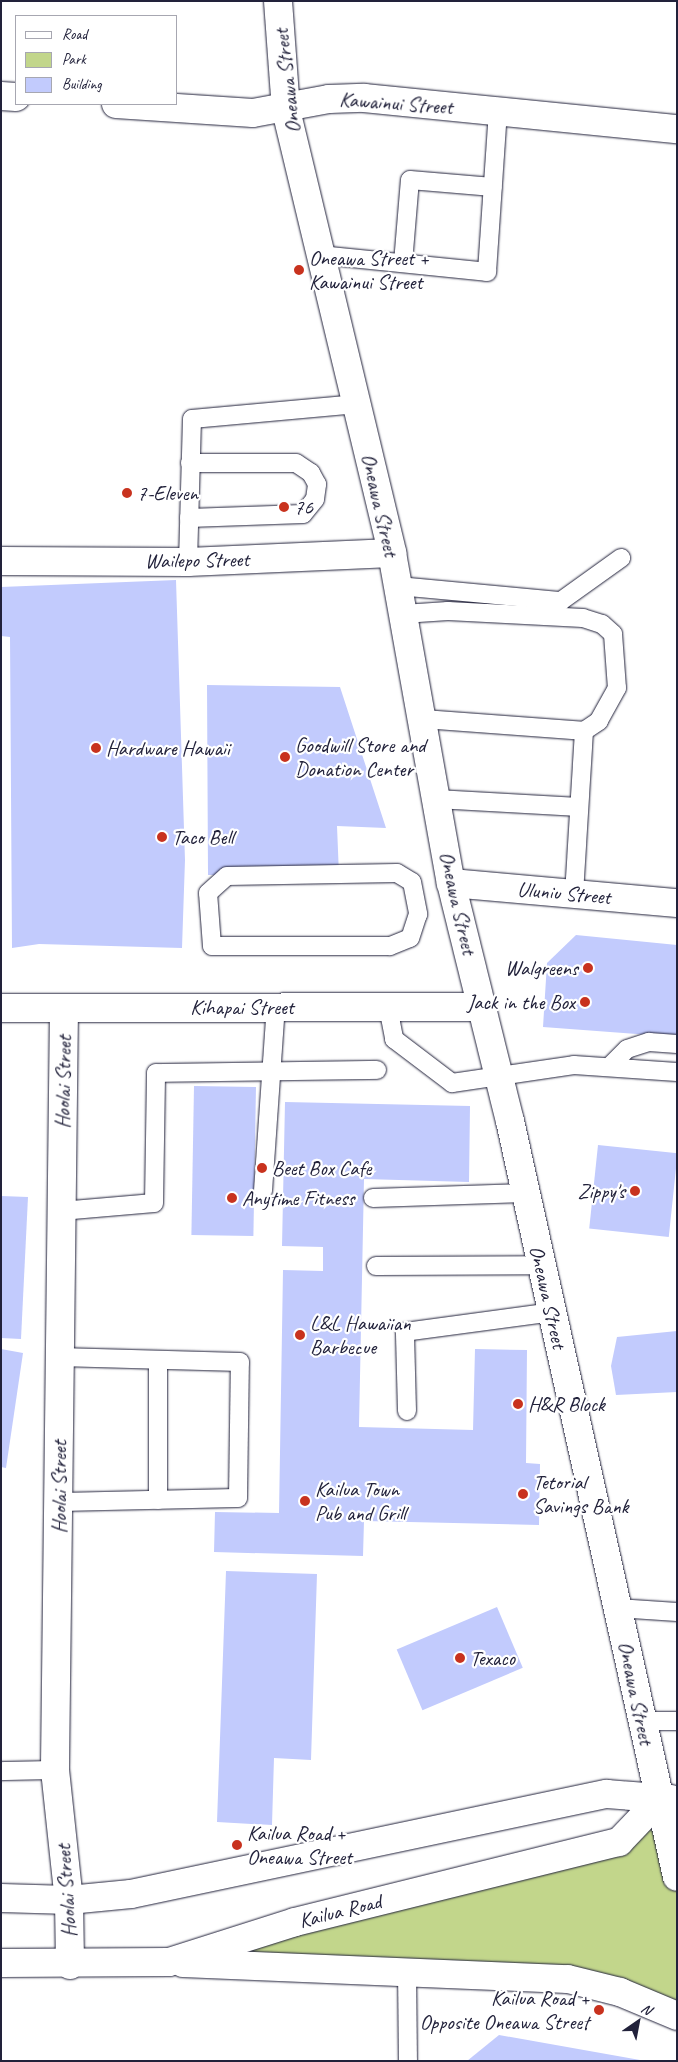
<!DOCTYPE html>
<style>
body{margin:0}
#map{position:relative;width:678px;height:2062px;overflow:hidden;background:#fff;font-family:Caveat,sans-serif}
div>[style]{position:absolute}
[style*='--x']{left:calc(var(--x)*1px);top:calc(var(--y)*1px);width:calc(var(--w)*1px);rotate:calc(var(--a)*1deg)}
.green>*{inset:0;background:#c2d68b}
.building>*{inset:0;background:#c2cbfd;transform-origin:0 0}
.roads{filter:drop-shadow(0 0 1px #22223b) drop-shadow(0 0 1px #22223b)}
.lane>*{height:18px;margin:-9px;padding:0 9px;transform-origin:9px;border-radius:9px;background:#fff}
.street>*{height:28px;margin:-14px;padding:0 14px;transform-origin:14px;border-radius:14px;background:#fff}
.secondary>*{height:28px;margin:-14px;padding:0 14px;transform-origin:14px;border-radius:14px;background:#fff}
.dots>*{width:14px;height:14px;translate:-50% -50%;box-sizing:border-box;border:2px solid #fff;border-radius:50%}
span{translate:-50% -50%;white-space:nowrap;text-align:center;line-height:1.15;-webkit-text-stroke:4.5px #fff;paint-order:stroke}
.street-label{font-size:21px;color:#22223b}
.poi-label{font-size:21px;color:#22223b}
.left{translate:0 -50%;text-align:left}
.right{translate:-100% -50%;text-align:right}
.frame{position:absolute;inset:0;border:2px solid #22223b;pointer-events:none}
.legend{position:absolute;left:15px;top:15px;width:162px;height:90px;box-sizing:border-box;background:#fff;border:1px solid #a7a7b1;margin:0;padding:6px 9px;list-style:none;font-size:15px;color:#22223b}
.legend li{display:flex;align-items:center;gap:10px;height:25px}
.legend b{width:25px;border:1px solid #a7a7b1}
.north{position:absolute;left:613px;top:1997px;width:50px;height:50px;-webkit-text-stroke:4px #fff;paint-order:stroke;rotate:33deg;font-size:14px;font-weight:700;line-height:20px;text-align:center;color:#22223b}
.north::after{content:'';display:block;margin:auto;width:18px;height:22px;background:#22223b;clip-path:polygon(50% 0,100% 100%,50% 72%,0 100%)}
</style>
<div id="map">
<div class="green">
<i style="clip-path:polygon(659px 1800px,677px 1869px,677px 2016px,620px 1992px,169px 1962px,614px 1843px)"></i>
</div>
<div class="building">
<i style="clip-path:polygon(176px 580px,185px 860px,182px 948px,39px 944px,12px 948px,10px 637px,1px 636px,1px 587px)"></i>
<i style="clip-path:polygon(207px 685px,340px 687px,386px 828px,337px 826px,339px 875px,208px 875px)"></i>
<i style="clip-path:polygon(576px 935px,677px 945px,677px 1037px,543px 1027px,547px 963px)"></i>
<i style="left:194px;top:1086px;width:62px;height:149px;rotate:1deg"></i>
<i style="clip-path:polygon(285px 1102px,470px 1106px,469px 1182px,364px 1179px,359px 1427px,473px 1430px,475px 1349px,527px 1350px,526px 1463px,540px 1464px,539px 1525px,364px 1521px,363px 1556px,214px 1552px,215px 1512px,279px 1513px,283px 1270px,323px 1271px,323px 1247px,282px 1246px)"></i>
<i style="left:598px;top:1145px;width:80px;height:84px;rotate:6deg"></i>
<i style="clip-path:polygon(1px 1196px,28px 1197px,21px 1339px,1px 1338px)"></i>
<i style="clip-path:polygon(677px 1331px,677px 1392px,616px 1395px,611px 1366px,617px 1337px)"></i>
<i style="clip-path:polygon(1px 1349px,23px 1353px,6px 1468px,1px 1467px)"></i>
<i style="clip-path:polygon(226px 1571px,317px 1574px,311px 1760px,274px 1758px,272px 1825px,217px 1822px)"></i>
<i style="left:497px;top:1607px;width:66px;height:109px;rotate:67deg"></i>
<i style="clip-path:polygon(499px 2035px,640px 2060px,640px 2061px,467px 2061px)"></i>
</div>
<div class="roads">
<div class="lane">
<i style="--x:321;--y:255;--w:167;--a:5.8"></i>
<i style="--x:487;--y:272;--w:161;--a:-86.1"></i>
<i style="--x:403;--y:263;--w:83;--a:-85.2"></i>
<i style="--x:410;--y:180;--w:83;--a:4.8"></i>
<i style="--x:189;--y:518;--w:114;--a:-2"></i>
<i style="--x:303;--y:514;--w:19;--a:-51"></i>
<i style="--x:315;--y:499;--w:15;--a:-82"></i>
<i style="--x:317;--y:484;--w:13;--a:-119"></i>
<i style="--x:311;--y:473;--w:18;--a:-146"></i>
<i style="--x:296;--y:463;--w:106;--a:180"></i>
<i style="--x:188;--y:562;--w:143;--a:-88.4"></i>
<i style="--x:192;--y:419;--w:166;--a:-5.2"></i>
<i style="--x:398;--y:586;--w:164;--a:5.3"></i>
<i style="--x:561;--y:601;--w:74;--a:-35.6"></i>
<i style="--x:403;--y:614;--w:45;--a:-3.8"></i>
<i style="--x:448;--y:611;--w:135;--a:3"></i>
<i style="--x:583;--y:618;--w:20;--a:18"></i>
<i style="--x:602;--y:624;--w:15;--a:42"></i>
<i style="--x:613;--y:634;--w:54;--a:85.8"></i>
<i style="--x:617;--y:688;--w:38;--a:119"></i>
<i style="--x:599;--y:721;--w:18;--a:146"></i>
<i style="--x:422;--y:719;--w:162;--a:4.2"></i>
<i style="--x:584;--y:731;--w:163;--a:93.5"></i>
<i style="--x:436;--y:799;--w:143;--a:3.2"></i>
<i style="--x:397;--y:873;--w:17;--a:31"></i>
<i style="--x:412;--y:882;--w:33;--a:79"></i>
<i style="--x:418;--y:914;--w:25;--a:108"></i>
<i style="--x:410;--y:938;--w:22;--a:158"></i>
<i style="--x:390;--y:946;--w:178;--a:180"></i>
<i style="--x:212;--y:946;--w:53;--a:-94.3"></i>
<i style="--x:208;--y:893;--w:25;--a:-42"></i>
<i style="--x:227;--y:876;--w:170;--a:-1"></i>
<i style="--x:388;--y:1007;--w:33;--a:79"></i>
<i style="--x:394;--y:1039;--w:73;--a:37.2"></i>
<i style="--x:452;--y:1083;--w:123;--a:-8.4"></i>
<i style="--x:574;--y:1065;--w:103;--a:3.9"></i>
<i style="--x:609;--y:1067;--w:25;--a:-45"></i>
<i style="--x:627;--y:1049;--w:23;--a:-18"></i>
<i style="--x:649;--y:1042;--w:28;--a:4"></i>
<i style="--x:263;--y:1191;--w:184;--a:-86"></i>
<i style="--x:373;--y:1198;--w:152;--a:-1.9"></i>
<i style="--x:61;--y:1211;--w:93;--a:-4.9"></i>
<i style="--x:154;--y:1203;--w:130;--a:-89.1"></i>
<i style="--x:156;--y:1073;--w:221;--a:-0.8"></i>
<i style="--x:376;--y:1266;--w:166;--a:-0.3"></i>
<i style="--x:407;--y:1411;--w:79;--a:-91.5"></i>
<i style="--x:405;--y:1332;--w:148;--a:-7.7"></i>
<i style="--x:158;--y:1500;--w:139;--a:-90"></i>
<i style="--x:59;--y:1502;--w:179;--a:-1.3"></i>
<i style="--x:238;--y:1498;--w:136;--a:-89.2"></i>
<i style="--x:240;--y:1362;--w:181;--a:-178.4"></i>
<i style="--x:617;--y:1608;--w:60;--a:3.8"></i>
<i style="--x:642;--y:1721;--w:35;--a:0"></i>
<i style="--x:1;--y:1771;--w:54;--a:-1.1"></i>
<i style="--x:407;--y:1970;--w:91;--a:89.4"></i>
</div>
<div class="street">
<i style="--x:1;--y:96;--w:15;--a:4"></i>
<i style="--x:116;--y:104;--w:137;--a:3.8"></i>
<i style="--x:253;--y:113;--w:77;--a:-10.4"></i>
<i style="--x:329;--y:99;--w:35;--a:-2"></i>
<i style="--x:364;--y:98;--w:315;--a:5.7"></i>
<i style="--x:1;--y:561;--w:187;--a:0.3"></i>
<i style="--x:188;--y:562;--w:204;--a:-2.5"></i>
<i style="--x:451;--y:883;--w:227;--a:5.1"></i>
<i style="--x:64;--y:1008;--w:762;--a:90.68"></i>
<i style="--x:55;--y:1770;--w:131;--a:83.9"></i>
<i style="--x:69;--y:1900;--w:65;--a:89.1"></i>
</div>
<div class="secondary">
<i style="--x:278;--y:1;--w:109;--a:85.8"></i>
<i style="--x:286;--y:110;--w:456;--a:76.5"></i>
<i style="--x:392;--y:553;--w:335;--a:79.9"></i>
<i style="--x:451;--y:883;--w:245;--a:76.1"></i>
<i style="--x:510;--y:1121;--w:774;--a:77.54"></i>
<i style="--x:1;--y:1008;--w:481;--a:-0.1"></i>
<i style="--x:1;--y:1898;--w:68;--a:1.7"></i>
<i style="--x:69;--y:1900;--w:62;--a:-5.5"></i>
<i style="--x:131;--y:1894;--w:486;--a:-11.9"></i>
<i style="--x:607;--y:1794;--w:64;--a:4.5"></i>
<i style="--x:1;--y:1963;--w:168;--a:-0.3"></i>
<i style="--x:169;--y:1962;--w:132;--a:-17.6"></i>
<i style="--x:295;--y:1922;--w:334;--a:-13.9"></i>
<i style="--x:619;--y:1842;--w:58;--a:-46.4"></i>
<i style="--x:183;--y:1963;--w:385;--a:2.4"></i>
<i style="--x:568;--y:1979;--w:54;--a:14"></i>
<i style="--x:620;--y:1992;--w:62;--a:22.8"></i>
</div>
</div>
<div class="dots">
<i style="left:299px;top:270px;background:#c8321e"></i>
<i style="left:127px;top:493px;background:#c8321e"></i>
<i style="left:284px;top:507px;background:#c8321e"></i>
<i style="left:96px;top:748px;background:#c8321e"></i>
<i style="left:285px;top:757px;background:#c8321e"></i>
<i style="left:162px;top:837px;background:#c8321e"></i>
<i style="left:588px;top:968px;background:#c8321e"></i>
<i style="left:585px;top:1002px;background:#c8321e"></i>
<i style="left:262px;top:1168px;background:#c8321e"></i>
<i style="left:635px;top:1191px;background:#c8321e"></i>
<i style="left:232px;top:1198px;background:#c8321e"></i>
<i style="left:300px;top:1335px;background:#c8321e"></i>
<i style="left:518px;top:1404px;background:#c8321e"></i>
<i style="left:523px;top:1494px;background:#c8321e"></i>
<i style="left:305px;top:1501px;background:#c8321e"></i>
<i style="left:460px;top:1658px;background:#c8321e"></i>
<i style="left:237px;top:1845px;background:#c8321e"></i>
<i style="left:599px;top:2010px;background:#c8321e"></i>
</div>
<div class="street-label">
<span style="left:287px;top:81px;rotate:-97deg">Oneawa Street</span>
<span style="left:396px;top:103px;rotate:4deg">Kawainui Street</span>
<span style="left:380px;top:505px;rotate:77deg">Oneawa Street</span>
<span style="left:197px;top:560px;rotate:-1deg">Wailepo Street</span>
<span style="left:564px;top:893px;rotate:5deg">Uluniu Street</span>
<span style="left:458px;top:903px;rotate:77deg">Oneawa Street</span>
<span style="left:242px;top:1007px">Kihapai Street</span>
<span style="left:63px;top:1082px;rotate:-89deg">Hoolai Street</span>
<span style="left:548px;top:1297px;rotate:77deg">Oneawa Street</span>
<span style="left:59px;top:1487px;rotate:-90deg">Hoolai Street</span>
<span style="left:636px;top:1693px;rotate:78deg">Oneawa Street</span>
<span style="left:66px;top:1891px;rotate:-94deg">Hoolai Street</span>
<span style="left:340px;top:1911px;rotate:-14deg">Kailua Road</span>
</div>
<div class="poi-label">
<span class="left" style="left:309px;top:270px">Oneawa Street +<br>Kawainui Street</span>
<span class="left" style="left:137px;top:493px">7-Eleven</span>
<span class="left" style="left:294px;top:507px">76</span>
<span class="left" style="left:295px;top:757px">Goodwill Store and<br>Donation Center</span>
<span class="left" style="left:106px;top:748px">Hardware Hawaii</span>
<span class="left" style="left:172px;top:837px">Taco Bell</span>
<span class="right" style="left:578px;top:968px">Walgreens</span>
<span class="right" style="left:575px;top:1002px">Jack in the Box</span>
<span class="left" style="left:272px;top:1168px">Beet Box Cafe</span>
<span class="right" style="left:625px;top:1191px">Zippy's</span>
<span class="left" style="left:242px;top:1198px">Anytime Fitness</span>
<span class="left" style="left:310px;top:1335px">L&amp;L Hawaiian<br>Barbecue</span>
<span class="left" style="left:528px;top:1404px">H&amp;R Block</span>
<span class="left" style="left:533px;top:1494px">Tetorial<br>Savings Bank</span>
<span class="left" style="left:315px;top:1501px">Kailua Town<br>Pub and Grill</span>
<span class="left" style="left:470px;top:1658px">Texaco</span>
<span class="left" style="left:247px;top:1845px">Kailua Road +<br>Oneawa Street</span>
<span class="right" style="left:589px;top:2010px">Kailua Road +<br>Opposite Oneawa Street</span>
</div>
<div class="frame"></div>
<ul class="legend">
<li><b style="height:6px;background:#fff"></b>Road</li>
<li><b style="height:14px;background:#c2d68b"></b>Park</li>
<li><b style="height:14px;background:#c2cbfd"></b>Building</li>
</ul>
<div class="north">N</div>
</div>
